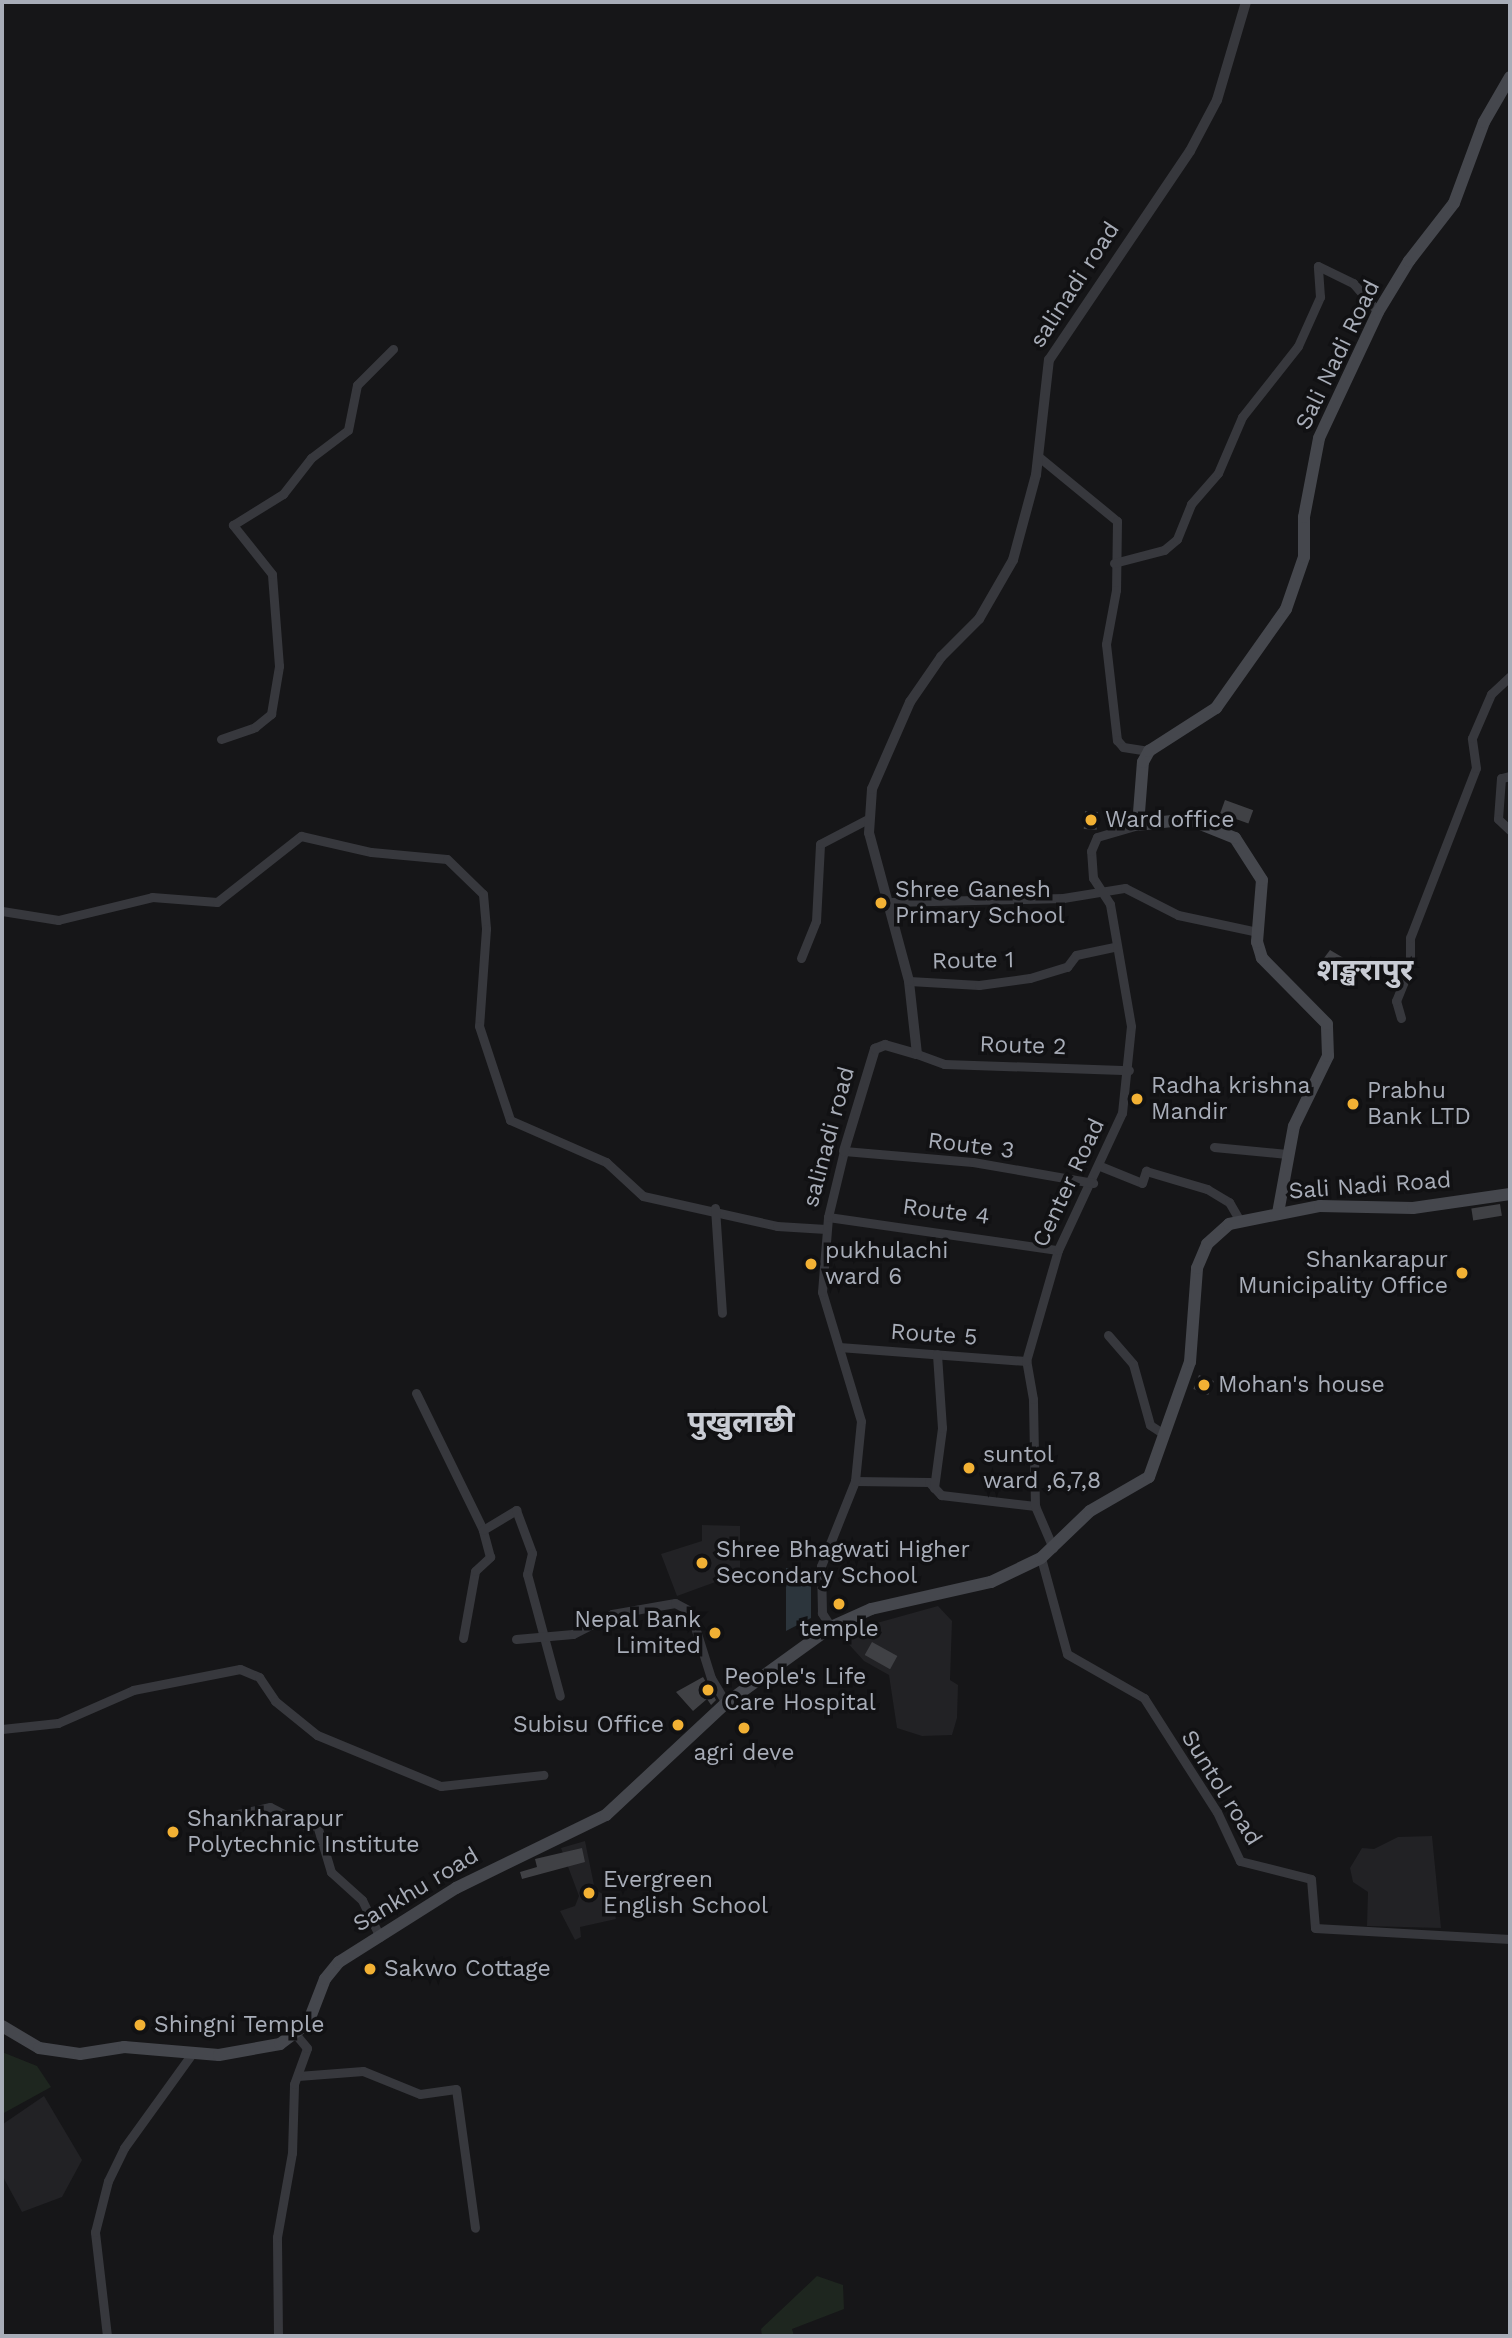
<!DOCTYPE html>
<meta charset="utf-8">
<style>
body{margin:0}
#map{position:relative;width:1512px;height:2338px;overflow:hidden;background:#161618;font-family:"Work Sans","Noto Sans Devanagari",sans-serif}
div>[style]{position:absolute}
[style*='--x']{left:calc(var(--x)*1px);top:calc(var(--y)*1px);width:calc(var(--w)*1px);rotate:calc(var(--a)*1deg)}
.built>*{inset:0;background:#222225}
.green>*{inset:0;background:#1e261f}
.water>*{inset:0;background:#2c353c}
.building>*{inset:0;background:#404145;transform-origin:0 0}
.minor>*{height:9px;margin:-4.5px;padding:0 4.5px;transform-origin:4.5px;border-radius:4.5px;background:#37383d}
.tertiary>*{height:10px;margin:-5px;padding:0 5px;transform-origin:5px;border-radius:5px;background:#37383d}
.secondary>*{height:12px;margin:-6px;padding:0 6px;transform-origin:6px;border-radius:6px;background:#45474d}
.dots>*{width:19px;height:19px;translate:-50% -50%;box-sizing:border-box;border:4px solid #111113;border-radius:50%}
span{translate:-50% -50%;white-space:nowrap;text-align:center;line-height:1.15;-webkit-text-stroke:7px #111113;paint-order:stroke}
.street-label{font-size:23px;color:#a8adb8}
.poi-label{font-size:23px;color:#a8adb8}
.left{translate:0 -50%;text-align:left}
.right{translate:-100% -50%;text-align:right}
.district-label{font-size:30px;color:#c9ccd4;font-weight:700}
.frame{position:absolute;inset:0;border:4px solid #a8adb8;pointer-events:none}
</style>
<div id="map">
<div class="built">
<i style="clip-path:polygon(702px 1525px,740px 1526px,740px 1573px,677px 1596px,661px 1554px,702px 1541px)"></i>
<i style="clip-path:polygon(938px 1606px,952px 1621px,950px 1680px,958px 1685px,957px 1718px,952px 1735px,922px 1736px,897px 1728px,889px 1675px,864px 1661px,845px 1640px,848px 1631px)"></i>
<i style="clip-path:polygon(1432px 1836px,1441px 1928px,1367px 1926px,1368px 1892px,1353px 1882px,1350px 1868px,1362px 1848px,1374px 1849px,1398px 1837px)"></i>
<i style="clip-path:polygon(585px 1841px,595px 1890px,611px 1898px,616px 1919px,580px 1927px,581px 1937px,575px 1940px,560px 1911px,575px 1906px,579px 1896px,561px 1848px)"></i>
<i style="clip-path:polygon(44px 2096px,82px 2160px,62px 2197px,22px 2212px,2px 2175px,2px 2132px,3px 2124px)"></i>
</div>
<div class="green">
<i style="clip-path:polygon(2px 2052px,37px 2066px,51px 2087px,2px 2114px)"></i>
<i style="clip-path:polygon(817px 2276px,843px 2285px,844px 2309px,792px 2329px,794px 2336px,762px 2336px,761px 2329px)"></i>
</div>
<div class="water">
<i style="clip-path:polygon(786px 1568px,811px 1570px,811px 1618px,786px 1631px)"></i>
</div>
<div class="building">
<i style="left:1225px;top:800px;width:30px;height:14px;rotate:20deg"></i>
<i style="left:1085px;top:811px;width:13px;height:18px;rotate:4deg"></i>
<i style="clip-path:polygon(1330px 950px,1347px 960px,1338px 972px,1321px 962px)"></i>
<i style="left:1500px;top:1204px;width:12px;height:29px;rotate:81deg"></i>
<i style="left:1199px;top:1375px;width:16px;height:15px;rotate:22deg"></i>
<i style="left:872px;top:1642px;width:29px;height:15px;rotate:29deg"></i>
<i style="clip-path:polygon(703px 1677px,716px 1700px,711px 1705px,707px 1699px,693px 1711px,676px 1692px)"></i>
<i style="clip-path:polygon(582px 1848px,585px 1862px,522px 1879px,520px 1872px,537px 1867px,535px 1859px)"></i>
</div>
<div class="minor">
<i style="--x:1039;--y:457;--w:101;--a:39.4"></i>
<i style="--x:1117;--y:521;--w:69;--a:90.8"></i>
<i style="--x:1116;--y:590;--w:55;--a:100.5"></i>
<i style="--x:1106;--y:644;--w:97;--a:83.5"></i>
<i style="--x:1117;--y:740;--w:9;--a:49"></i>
<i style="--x:1123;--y:747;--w:26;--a:9"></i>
<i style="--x:1114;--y:563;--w:52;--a:-14.6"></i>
<i style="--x:1164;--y:550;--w:17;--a:-40"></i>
<i style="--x:1177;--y:539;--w:38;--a:-68"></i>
<i style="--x:1191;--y:504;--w:41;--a:-48.9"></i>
<i style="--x:1218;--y:473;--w:61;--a:-66.8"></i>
<i style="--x:1242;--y:417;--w:90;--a:-51.7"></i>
<i style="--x:1298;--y:346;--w:54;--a:-65.8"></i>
<i style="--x:1320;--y:297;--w:31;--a:-94"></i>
<i style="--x:1318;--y:266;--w:39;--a:26"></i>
<i style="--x:1353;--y:283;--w:38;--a:49"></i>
<i style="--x:221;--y:739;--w:36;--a:-19"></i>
<i style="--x:255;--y:727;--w:21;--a:-39"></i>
<i style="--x:271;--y:714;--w:49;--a:-80.5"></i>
<i style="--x:279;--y:666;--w:92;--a:-94.4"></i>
<i style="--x:272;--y:574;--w:63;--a:-128.5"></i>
<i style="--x:233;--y:525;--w:59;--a:-31.8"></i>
<i style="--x:283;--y:494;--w:46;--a:-52.1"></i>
<i style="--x:311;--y:458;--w:46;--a:-37.1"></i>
<i style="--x:348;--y:430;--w:46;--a:-78.7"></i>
<i style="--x:357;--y:385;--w:51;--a:-45"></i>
<i style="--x:1510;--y:776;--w:9;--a:167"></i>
<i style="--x:1501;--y:778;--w:41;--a:94.2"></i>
<i style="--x:1498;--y:819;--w:16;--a:43"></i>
<i style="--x:890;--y:902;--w:173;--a:-1.3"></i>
<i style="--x:1063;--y:898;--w:63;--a:-9.2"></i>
<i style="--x:1125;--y:888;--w:59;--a:27"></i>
<i style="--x:1178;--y:915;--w:82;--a:12"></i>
<i style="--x:2;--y:911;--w:57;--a:9.1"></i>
<i style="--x:58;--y:920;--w:97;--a:-13.7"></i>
<i style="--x:152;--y:897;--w:65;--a:4.4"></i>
<i style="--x:217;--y:902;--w:107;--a:-38.2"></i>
<i style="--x:301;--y:836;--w:72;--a:12.9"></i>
<i style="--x:371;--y:852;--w:76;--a:5.3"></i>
<i style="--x:447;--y:859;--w:50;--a:44.2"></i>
<i style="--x:483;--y:894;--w:35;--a:85"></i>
<i style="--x:486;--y:929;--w:97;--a:94.1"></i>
<i style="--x:479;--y:1026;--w:99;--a:71.7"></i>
<i style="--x:510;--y:1120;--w:105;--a:23.6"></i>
<i style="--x:606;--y:1162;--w:50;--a:42.6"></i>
<i style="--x:643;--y:1196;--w:137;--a:12.6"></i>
<i style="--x:777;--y:1226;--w:49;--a:3.5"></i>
<i style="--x:801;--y:958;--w:40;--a:-68"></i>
<i style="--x:816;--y:921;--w:77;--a:-87"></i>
<i style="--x:820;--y:844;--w:54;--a:-27.5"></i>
<i style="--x:909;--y:981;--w:70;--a:3.3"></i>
<i style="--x:979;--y:985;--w:51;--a:-7.8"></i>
<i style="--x:1030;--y:978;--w:39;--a:-17"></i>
<i style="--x:1067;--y:967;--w:15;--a:-53"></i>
<i style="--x:1076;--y:955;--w:38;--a:-12"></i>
<i style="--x:1401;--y:1018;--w:18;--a:-106"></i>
<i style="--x:1396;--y:1001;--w:37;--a:-68"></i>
<i style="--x:1410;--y:967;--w:29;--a:-90"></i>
<i style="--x:1410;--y:938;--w:182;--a:-68.8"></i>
<i style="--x:1476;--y:768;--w:30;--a:-98"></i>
<i style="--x:1472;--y:738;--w:48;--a:-66.6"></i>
<i style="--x:1491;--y:694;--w:26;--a:-43"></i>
<i style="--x:917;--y:1054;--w:29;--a:20"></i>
<i style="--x:944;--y:1064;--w:185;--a:1.9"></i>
<i style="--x:1214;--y:1147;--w:73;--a:5.5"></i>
<i style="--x:1100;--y:1166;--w:45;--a:22"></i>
<i style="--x:1142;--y:1183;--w:13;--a:-72"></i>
<i style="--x:1146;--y:1171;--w:64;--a:16.4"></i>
<i style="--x:1207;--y:1189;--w:26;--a:31"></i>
<i style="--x:1229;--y:1202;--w:22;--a:60"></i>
<i style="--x:715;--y:1208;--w:105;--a:86.2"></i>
<i style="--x:828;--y:1217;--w:232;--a:8.2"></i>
<i style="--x:1108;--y:1335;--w:38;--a:49"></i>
<i style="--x:1133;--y:1364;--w:63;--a:74.4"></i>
<i style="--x:1150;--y:1425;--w:17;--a:33"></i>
<i style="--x:839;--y:1347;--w:188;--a:4.3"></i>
<i style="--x:416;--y:1393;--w:153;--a:63.9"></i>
<i style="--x:855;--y:1481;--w:74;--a:0.8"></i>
<i style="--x:929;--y:1482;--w:18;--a:47"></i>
<i style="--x:941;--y:1495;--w:95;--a:6.7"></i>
<i style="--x:934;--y:1488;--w:61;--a:-82.4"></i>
<i style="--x:942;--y:1428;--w:74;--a:-93.9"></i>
<i style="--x:1053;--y:1548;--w:46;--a:-113.2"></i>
<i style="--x:1035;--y:1506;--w:107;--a:-91.1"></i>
<i style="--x:1033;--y:1399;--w:39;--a:-100"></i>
<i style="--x:1026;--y:1361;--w:116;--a:-73.9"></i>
<i style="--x:1058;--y:1250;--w:151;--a:-65"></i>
<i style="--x:1122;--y:1113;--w:87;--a:-84.1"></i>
<i style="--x:1131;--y:1026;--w:124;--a:-99.8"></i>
<i style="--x:1110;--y:904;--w:31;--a:-123"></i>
<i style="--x:1093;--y:878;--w:27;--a:-94"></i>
<i style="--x:1091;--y:851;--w:15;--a:-67"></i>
<i style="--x:1097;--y:837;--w:43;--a:-16.3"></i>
<i style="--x:1041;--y:1558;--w:99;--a:74.8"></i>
<i style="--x:1067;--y:1654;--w:89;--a:29.7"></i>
<i style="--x:1144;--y:1698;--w:135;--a:57.4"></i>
<i style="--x:1217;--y:1812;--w:54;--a:64.9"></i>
<i style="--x:1240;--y:1861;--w:73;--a:14.2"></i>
<i style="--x:1311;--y:1879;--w:49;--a:85.3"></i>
<i style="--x:1315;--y:1928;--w:195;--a:3.2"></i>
<i style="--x:831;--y:1627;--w:17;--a:-123"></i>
<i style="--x:822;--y:1613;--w:47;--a:-91.2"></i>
<i style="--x:821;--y:1566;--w:92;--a:-68.2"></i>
<i style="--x:855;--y:1481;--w:60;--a:-84.3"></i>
<i style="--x:861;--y:1421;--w:135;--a:-106.8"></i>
<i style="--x:822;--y:1292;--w:75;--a:-85.4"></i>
<i style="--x:828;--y:1217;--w:68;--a:-76.4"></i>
<i style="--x:844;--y:1151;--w:129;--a:4.9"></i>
<i style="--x:973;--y:1162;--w:122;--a:9.9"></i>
<i style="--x:463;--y:1638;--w:68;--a:-79.8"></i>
<i style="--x:475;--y:1571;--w:21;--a:-43"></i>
<i style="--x:490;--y:1557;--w:28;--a:-105"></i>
<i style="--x:483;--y:1530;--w:39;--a:-31"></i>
<i style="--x:516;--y:1510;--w:46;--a:69.6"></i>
<i style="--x:532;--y:1553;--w:22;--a:103"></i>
<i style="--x:527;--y:1574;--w:126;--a:74.9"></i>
<i style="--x:516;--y:1639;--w:57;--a:-5"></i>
<i style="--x:573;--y:1634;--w:44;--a:-27.1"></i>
<i style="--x:612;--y:1614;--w:64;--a:-9.9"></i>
<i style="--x:675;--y:1603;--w:17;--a:28"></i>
<i style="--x:690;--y:1611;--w:70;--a:72.6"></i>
<i style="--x:711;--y:1678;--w:29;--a:59"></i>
<i style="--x:2;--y:1729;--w:56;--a:-6.1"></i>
<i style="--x:58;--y:1723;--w:82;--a:-23.7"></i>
<i style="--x:133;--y:1690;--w:109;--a:-11.1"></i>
<i style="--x:240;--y:1669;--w:21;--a:23"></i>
<i style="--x:259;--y:1677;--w:29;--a:56"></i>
<i style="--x:275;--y:1701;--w:54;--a:39"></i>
<i style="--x:317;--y:1735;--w:134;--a:22.4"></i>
<i style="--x:441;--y:1786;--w:103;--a:-6.2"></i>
<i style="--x:224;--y:1817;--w:47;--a:-12.3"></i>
<i style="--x:270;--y:1807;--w:42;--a:27.2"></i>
<i style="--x:307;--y:1826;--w:10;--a:-6"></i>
<i style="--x:317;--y:1825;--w:49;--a:73.4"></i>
<i style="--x:331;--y:1872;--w:42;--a:42.1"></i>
<i style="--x:362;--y:1900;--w:41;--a:64.1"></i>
<i style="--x:298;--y:2076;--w:65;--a:-4.4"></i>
<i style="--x:363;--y:2071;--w:61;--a:22"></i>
<i style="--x:420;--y:2094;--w:36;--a:-8"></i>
<i style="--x:456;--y:2089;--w:140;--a:82.2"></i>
<i style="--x:107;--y:2336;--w:105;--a:-96.6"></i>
<i style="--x:95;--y:2232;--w:53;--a:-75.7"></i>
<i style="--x:108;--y:2181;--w:37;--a:-64"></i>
<i style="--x:124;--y:2148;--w:115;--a:-54.2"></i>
<i style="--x:278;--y:2336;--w:99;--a:-90.6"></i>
<i style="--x:277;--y:2237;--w:85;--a:-79.9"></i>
<i style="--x:292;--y:2153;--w:69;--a:-88.3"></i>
<i style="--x:294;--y:2084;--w:38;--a:-70"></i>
<i style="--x:307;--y:2048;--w:17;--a:-130"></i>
</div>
<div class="tertiary">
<i style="--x:844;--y:1151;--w:107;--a:-73.1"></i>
<i style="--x:875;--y:1049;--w:11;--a:-22"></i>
<i style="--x:885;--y:1045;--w:33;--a:16"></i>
<i style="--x:917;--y:1054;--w:73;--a:-96.3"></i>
<i style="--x:909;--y:981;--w:153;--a:-105.1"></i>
<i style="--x:869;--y:833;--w:44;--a:-86.1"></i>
<i style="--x:872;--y:789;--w:95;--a:-66.4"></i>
<i style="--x:910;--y:702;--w:55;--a:-55.4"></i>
<i style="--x:941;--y:657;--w:54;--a:-45"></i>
<i style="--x:979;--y:619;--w:68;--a:-60"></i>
<i style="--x:1013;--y:560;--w:88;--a:-74.9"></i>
<i style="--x:1036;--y:475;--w:116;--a:-83.6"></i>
<i style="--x:1049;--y:360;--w:252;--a:-56"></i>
<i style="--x:1190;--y:151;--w:58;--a:-62.1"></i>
<i style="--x:1217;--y:100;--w:102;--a:-73.5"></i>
</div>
<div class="secondary">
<i style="--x:1278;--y:1213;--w:88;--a:-79.6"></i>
<i style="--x:1294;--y:1126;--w:78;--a:-64.1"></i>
<i style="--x:1328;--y:1056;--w:32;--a:-92"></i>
<i style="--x:1327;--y:1024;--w:93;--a:-134.6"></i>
<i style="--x:1262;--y:958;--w:17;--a:-107"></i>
<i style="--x:1257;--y:942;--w:62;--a:-85.4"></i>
<i style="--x:1262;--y:880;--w:50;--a:-122.7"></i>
<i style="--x:1235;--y:838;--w:51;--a:-158"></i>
<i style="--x:1188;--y:819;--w:50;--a:173.2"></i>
<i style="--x:1138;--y:825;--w:63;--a:-85.5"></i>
<i style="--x:1143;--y:762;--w:13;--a:-61"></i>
<i style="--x:1149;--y:751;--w:80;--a:-32.7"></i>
<i style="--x:1216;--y:708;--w:121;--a:-54.7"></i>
<i style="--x:1286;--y:609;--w:55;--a:-70.9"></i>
<i style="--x:1304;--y:557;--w:40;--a:-90"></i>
<i style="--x:1304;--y:517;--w:80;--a:-79.2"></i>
<i style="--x:1319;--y:438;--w:139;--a:-64.9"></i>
<i style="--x:1378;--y:312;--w:60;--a:-58.7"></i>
<i style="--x:1409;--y:261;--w:73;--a:-52.2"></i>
<i style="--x:1454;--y:203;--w:86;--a:-69.7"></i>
<i style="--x:1484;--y:122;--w:52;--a:-60"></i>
<i style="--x:2;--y:2026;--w:43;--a:30.7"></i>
<i style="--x:39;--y:2048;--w:41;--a:8.3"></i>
<i style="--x:80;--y:2054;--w:45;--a:-9"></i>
<i style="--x:124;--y:2047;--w:95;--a:4.8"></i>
<i style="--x:219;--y:2055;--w:62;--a:-10.2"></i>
<i style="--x:280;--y:2044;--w:35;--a:-37"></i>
<i style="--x:308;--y:2023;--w:47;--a:-68.9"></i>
<i style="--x:325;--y:1979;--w:22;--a:-51"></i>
<i style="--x:339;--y:1962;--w:138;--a:-32.3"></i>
<i style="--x:456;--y:1888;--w:167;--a:-26"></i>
<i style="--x:606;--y:1815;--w:164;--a:-43"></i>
<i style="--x:726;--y:1703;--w:130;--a:-35.9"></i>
<i style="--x:831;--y:1627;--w:44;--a:-24.2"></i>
<i style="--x:871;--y:1609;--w:123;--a:-12.7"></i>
<i style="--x:991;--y:1582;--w:55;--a:-25.6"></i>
<i style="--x:1041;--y:1558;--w:68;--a:-43.8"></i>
<i style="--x:1090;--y:1511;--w:68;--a:-30"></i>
<i style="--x:1149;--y:1477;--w:122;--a:-70.4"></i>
<i style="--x:1190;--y:1362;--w:94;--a:-85.7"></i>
<i style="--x:1197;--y:1268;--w:26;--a:-67"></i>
<i style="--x:1207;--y:1244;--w:30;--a:-42"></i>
<i style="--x:1229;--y:1224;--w:93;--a:-11.2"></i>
<i style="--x:1320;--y:1206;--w:93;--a:1.2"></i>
<i style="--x:1413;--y:1208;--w:98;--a:-8.2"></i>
</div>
<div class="dots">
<i style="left:1091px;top:820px;background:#f2b134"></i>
<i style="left:881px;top:903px;background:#f2b134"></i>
<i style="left:1137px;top:1099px;background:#f2b134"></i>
<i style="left:1353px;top:1104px;background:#f2b134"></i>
<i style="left:811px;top:1264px;background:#f2b134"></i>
<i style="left:1462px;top:1273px;background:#f2b134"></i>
<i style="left:1204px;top:1385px;background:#f2b134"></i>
<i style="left:969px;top:1468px;background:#f2b134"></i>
<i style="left:702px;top:1563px;background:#f2b134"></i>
<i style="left:839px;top:1604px;background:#f2b134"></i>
<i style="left:715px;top:1633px;background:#f2b134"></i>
<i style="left:708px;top:1690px;background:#f2b134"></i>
<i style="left:678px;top:1725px;background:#f2b134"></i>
<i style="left:744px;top:1728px;background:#f2b134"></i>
<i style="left:173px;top:1832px;background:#f2b134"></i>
<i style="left:589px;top:1893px;background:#f2b134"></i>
<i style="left:370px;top:1969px;background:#f2b134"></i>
<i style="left:140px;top:2025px;background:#f2b134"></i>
</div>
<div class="street-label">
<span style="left:1075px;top:285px;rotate:-57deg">salinadi road</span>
<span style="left:1338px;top:355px;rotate:-64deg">Sali Nadi Road</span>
<span style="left:973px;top:961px;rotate:-1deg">Route 1</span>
<span style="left:1023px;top:1046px;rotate:2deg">Route 2</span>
<span style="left:829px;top:1137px;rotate:-75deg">salinadi road</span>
<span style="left:971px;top:1146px;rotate:7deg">Route 3</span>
<span style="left:1069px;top:1183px;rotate:-65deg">Center Road</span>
<span style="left:1370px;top:1186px;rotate:-4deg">Sali Nadi Road</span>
<span style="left:946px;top:1212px;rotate:7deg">Route 4</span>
<span style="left:934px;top:1335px;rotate:4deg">Route 5</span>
<span style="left:1221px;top:1788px;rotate:58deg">Suntol road</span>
<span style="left:416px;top:1890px;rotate:-31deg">Sankhu road</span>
</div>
<div class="poi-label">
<span class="left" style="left:1105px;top:820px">Ward office</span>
<span class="left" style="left:895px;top:903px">Shree Ganesh<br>Primary School</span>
<span class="left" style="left:1151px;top:1099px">Radha krishna<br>Mandir</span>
<span class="left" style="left:1367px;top:1104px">Prabhu<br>Bank LTD</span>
<span class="left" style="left:825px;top:1264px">pukhulachi<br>ward 6</span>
<span class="right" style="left:1448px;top:1273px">Shankarapur<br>Municipality Office</span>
<span class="left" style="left:1218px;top:1385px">Mohan's house</span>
<span class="left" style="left:983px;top:1468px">suntol<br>ward ,6,7,8</span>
<span class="left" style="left:716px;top:1563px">Shree Bhagwati Higher<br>Secondary School</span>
<span class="right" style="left:701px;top:1633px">Nepal Bank<br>Limited</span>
<span style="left:839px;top:1629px">temple</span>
<span class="left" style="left:724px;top:1690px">People's Life<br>Care Hospital</span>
<span class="right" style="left:664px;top:1725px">Subisu Office</span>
<span style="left:744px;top:1753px">agri deve</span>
<span class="left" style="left:187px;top:1832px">Shankharapur<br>Polytechnic Institute</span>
<span class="left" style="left:603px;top:1893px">Evergreen<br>English School</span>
<span class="left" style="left:384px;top:1969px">Sakwo Cottage</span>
<span class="left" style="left:154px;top:2025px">Shingni Temple</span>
</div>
<div class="district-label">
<span style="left:1365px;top:970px">शङ्खरापुर</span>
<span style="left:741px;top:1422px">पुखुलाछी</span>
</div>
<div class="frame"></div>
</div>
